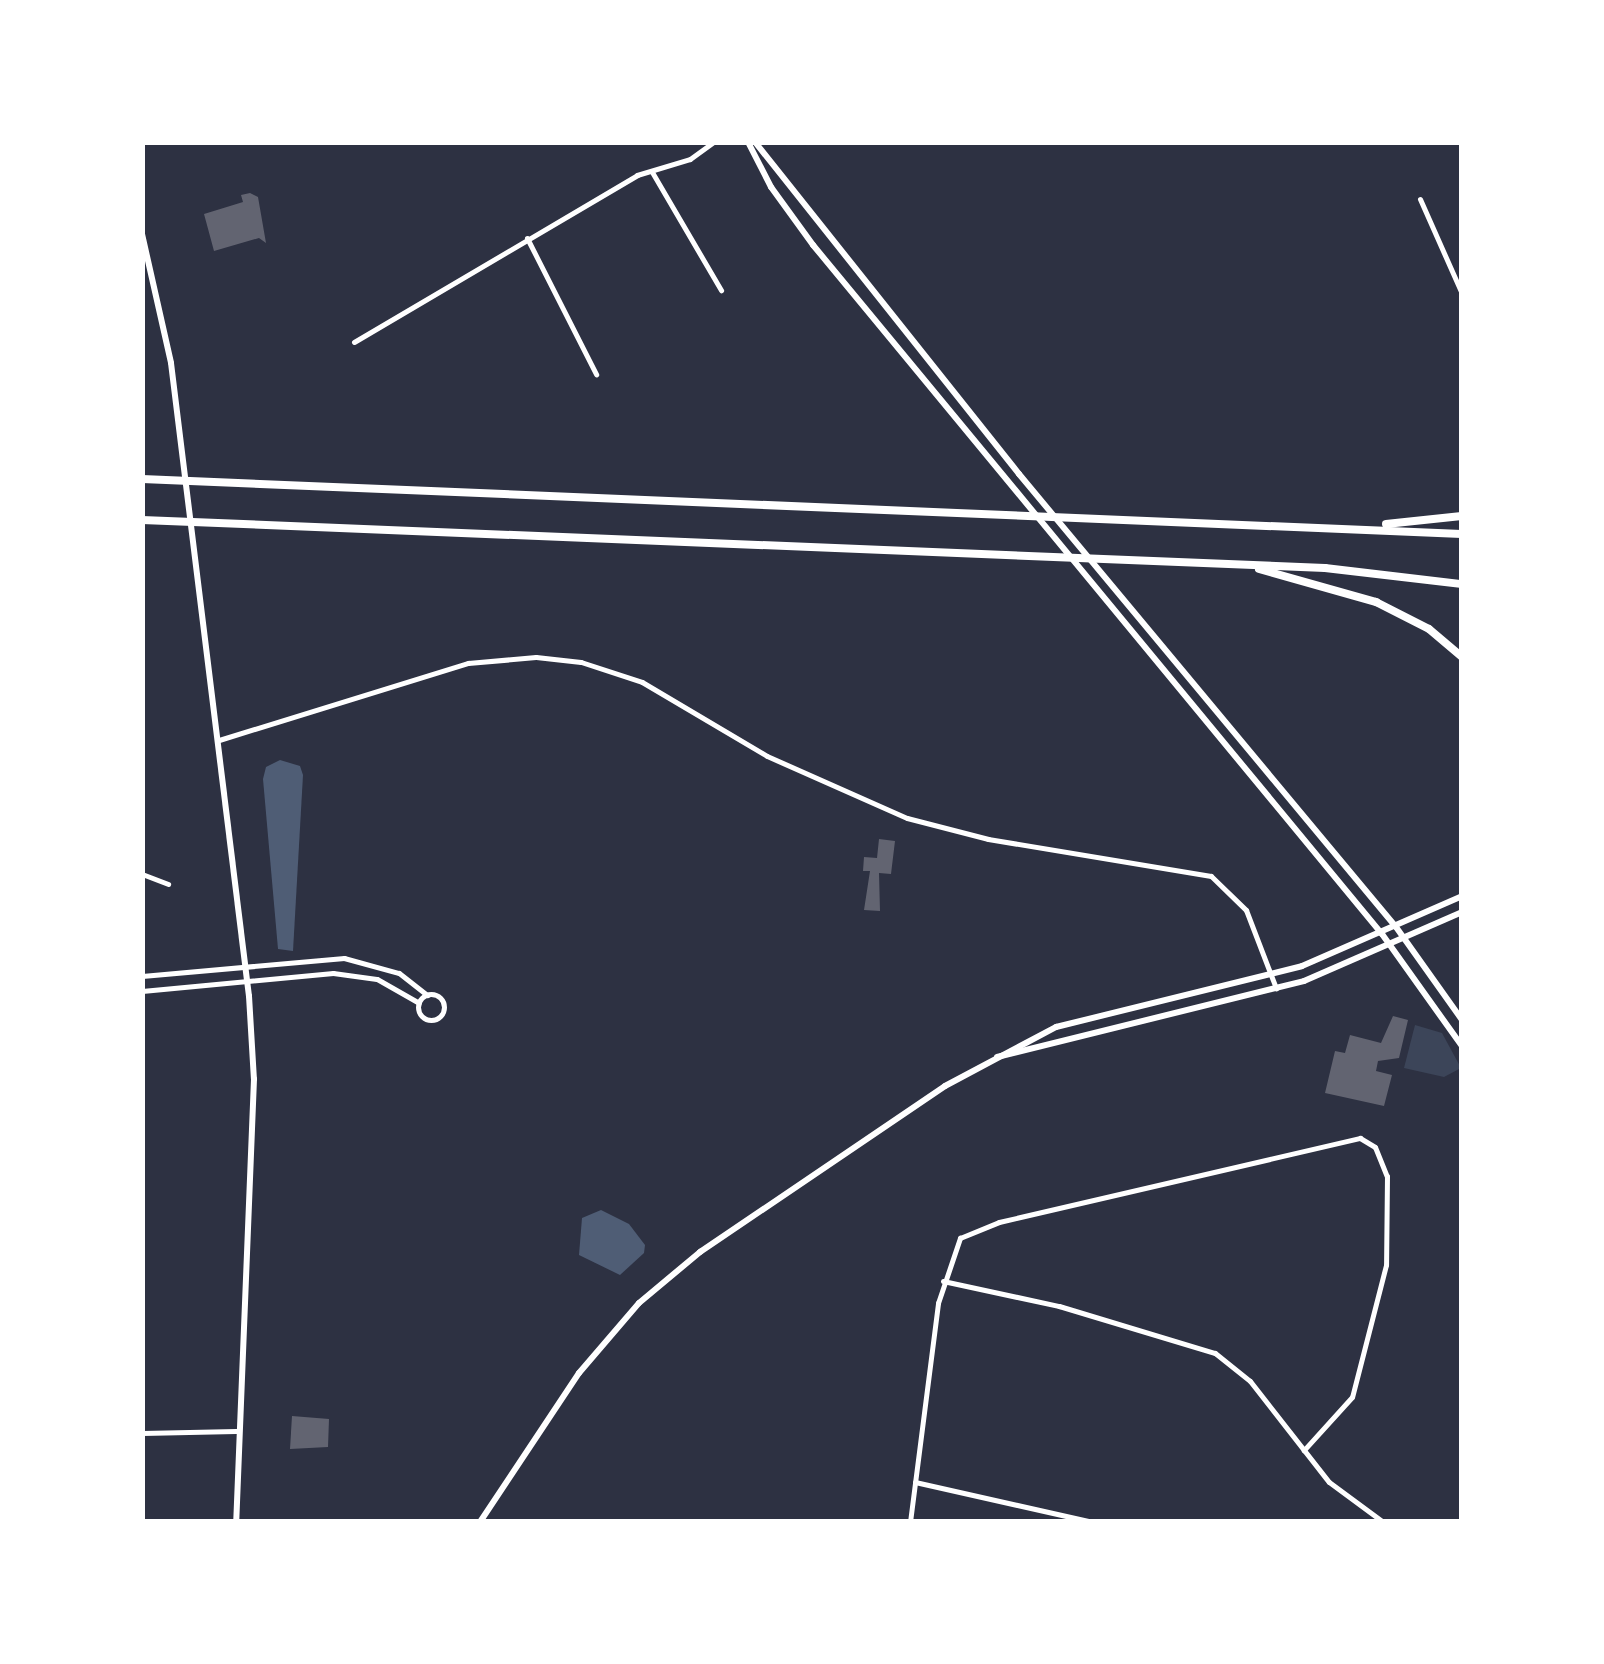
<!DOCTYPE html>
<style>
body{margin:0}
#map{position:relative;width:1604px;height:1664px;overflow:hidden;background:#2d3142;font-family:Roboto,sans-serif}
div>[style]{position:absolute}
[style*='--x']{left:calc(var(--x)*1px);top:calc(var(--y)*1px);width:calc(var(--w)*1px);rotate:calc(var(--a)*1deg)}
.green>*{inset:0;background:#3c4559}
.water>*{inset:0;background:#4f5d75}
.building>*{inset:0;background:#626471}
.minor>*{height:5px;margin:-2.5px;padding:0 2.5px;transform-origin:2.5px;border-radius:2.5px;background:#fff}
.minor>.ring{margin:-2.5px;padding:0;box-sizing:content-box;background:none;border:5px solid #fff;border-radius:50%}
.secondary>*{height:6px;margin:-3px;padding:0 3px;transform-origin:3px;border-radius:3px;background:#fff}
.motorway>*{height:8px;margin:-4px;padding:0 4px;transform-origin:4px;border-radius:4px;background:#fff}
span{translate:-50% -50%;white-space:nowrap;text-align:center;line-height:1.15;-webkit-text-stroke:10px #fff;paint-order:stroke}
.frame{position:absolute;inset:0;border:145px solid #fff;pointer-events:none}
</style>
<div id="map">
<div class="green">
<i style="clip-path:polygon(1415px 1025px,1442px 1033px,1461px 1068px,1444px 1077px,1404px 1068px)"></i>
</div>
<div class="water">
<i style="clip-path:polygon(280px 760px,300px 766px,303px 775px,293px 951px,278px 949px,263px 779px,266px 767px)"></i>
<i style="clip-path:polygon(601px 1210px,629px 1224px,645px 1245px,644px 1253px,620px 1275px,579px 1255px,582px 1218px)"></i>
</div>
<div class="building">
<i style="clip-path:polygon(250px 193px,258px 197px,266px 243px,259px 238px,214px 251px,204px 214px,243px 202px,241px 195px)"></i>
<i style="clip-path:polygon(879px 839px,895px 841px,891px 874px,879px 873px,880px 911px,864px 910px,870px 871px,863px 871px,864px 857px,877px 858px)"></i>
<i style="clip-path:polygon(1393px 1016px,1408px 1020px,1399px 1058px,1378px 1061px,1376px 1071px,1392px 1075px,1384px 1106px,1325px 1093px,1335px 1051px,1345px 1053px,1350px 1035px,1381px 1043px)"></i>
<i style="clip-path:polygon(292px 1416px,329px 1419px,328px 1447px,290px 1449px)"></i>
</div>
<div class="minor">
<i style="--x:652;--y:172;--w:137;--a:59.7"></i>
<i style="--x:1420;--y:199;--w:104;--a:66.1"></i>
<i style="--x:527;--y:238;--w:153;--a:63.1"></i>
<i style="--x:354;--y:342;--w:329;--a:-30.5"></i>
<i style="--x:637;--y:175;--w:55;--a:-16.8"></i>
<i style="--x:690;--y:159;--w:29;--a:-36"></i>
<i style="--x:219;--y:740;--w:261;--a:-17.2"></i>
<i style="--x:468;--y:663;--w:68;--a:-5"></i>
<i style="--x:536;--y:657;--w:45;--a:6.3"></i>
<i style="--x:581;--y:662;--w:64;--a:18.2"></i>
<i style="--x:642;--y:682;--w:145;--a:30.6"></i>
<i style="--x:767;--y:756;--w:153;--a:23.9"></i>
<i style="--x:907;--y:818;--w:84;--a:14.5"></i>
<i style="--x:988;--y:839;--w:226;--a:9.4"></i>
<i style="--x:1211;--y:876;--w:49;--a:44.2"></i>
<i style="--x:1246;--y:910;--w:84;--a:69"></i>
<i style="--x:142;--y:874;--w:28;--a:21"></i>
<i style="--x:142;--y:976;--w:203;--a:-5.1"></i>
<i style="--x:344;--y:958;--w:57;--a:15.3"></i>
<i style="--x:399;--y:973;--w:36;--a:38"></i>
<i style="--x:142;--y:991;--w:192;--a:-5.4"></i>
<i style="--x:333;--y:973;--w:44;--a:7.8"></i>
<i style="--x:377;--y:979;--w:48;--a:29.7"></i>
<i class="ring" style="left:418px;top:994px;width:21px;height:21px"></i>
<i style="--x:943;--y:1281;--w:119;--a:12.2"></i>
<i style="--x:1059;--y:1306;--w:163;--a:16.8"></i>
<i style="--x:1215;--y:1353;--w:45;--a:38.7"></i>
<i style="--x:1250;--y:1381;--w:128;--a:52"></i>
<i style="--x:1329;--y:1482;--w:67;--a:36.5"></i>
<i style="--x:142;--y:1433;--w:94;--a:-1.2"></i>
<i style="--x:915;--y:1482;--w:181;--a:12.7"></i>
<i style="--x:910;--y:1522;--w:221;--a:-82.7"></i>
<i style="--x:938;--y:1303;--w:69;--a:-71.3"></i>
<i style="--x:960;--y:1238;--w:42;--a:-22.3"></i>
<i style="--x:999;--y:1222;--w:371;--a:-13.1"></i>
<i style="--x:1360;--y:1138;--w:17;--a:31"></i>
<i style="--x:1375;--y:1147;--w:31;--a:68"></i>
<i style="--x:1387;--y:1176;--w:89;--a:90.6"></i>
<i style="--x:1386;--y:1265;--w:136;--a:104.4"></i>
<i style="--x:1352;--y:1397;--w:72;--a:132.2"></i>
</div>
<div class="secondary">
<i style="--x:748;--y:142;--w:51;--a:62.9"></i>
<i style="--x:771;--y:187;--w:72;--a:54.1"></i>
<i style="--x:813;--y:245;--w:894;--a:50.45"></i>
<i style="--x:1382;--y:934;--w:138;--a:54.5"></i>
<i style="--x:755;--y:142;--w:424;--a:51.5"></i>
<i style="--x:1019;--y:474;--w:589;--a:50.23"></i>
<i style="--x:1396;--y:927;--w:114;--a:54.6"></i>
<i style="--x:142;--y:234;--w:132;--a:77.3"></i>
<i style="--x:171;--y:363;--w:638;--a:82.98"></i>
<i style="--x:249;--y:996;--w:83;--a:86.6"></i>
<i style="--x:254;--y:1079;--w:443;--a:92.3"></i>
<i style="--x:997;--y:1057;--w:316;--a:-13.9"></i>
<i style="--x:1304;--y:981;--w:172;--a:-23.6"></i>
<i style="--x:480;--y:1522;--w:179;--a:-56.4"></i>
<i style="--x:579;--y:1373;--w:92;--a:-49.4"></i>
<i style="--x:639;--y:1303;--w:80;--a:-39.9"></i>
<i style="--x:700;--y:1252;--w:296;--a:-34.1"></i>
<i style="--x:945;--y:1086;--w:126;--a:-28"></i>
<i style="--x:1056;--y:1027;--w:253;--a:-13.9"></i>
<i style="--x:1302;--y:966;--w:175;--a:-23.6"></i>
</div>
<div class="motorway">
<i style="--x:142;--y:479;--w:1321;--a:2.39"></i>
<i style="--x:142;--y:520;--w:1184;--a:2.32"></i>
<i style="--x:1325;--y:568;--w:138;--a:6.7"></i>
<i style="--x:1386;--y:524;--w:76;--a:-6"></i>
<i style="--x:1259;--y:569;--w:122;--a:15.8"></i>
<i style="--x:1376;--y:602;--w:59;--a:27"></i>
<i style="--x:1429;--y:629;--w:43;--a:40.3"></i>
</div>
<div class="frame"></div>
</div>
